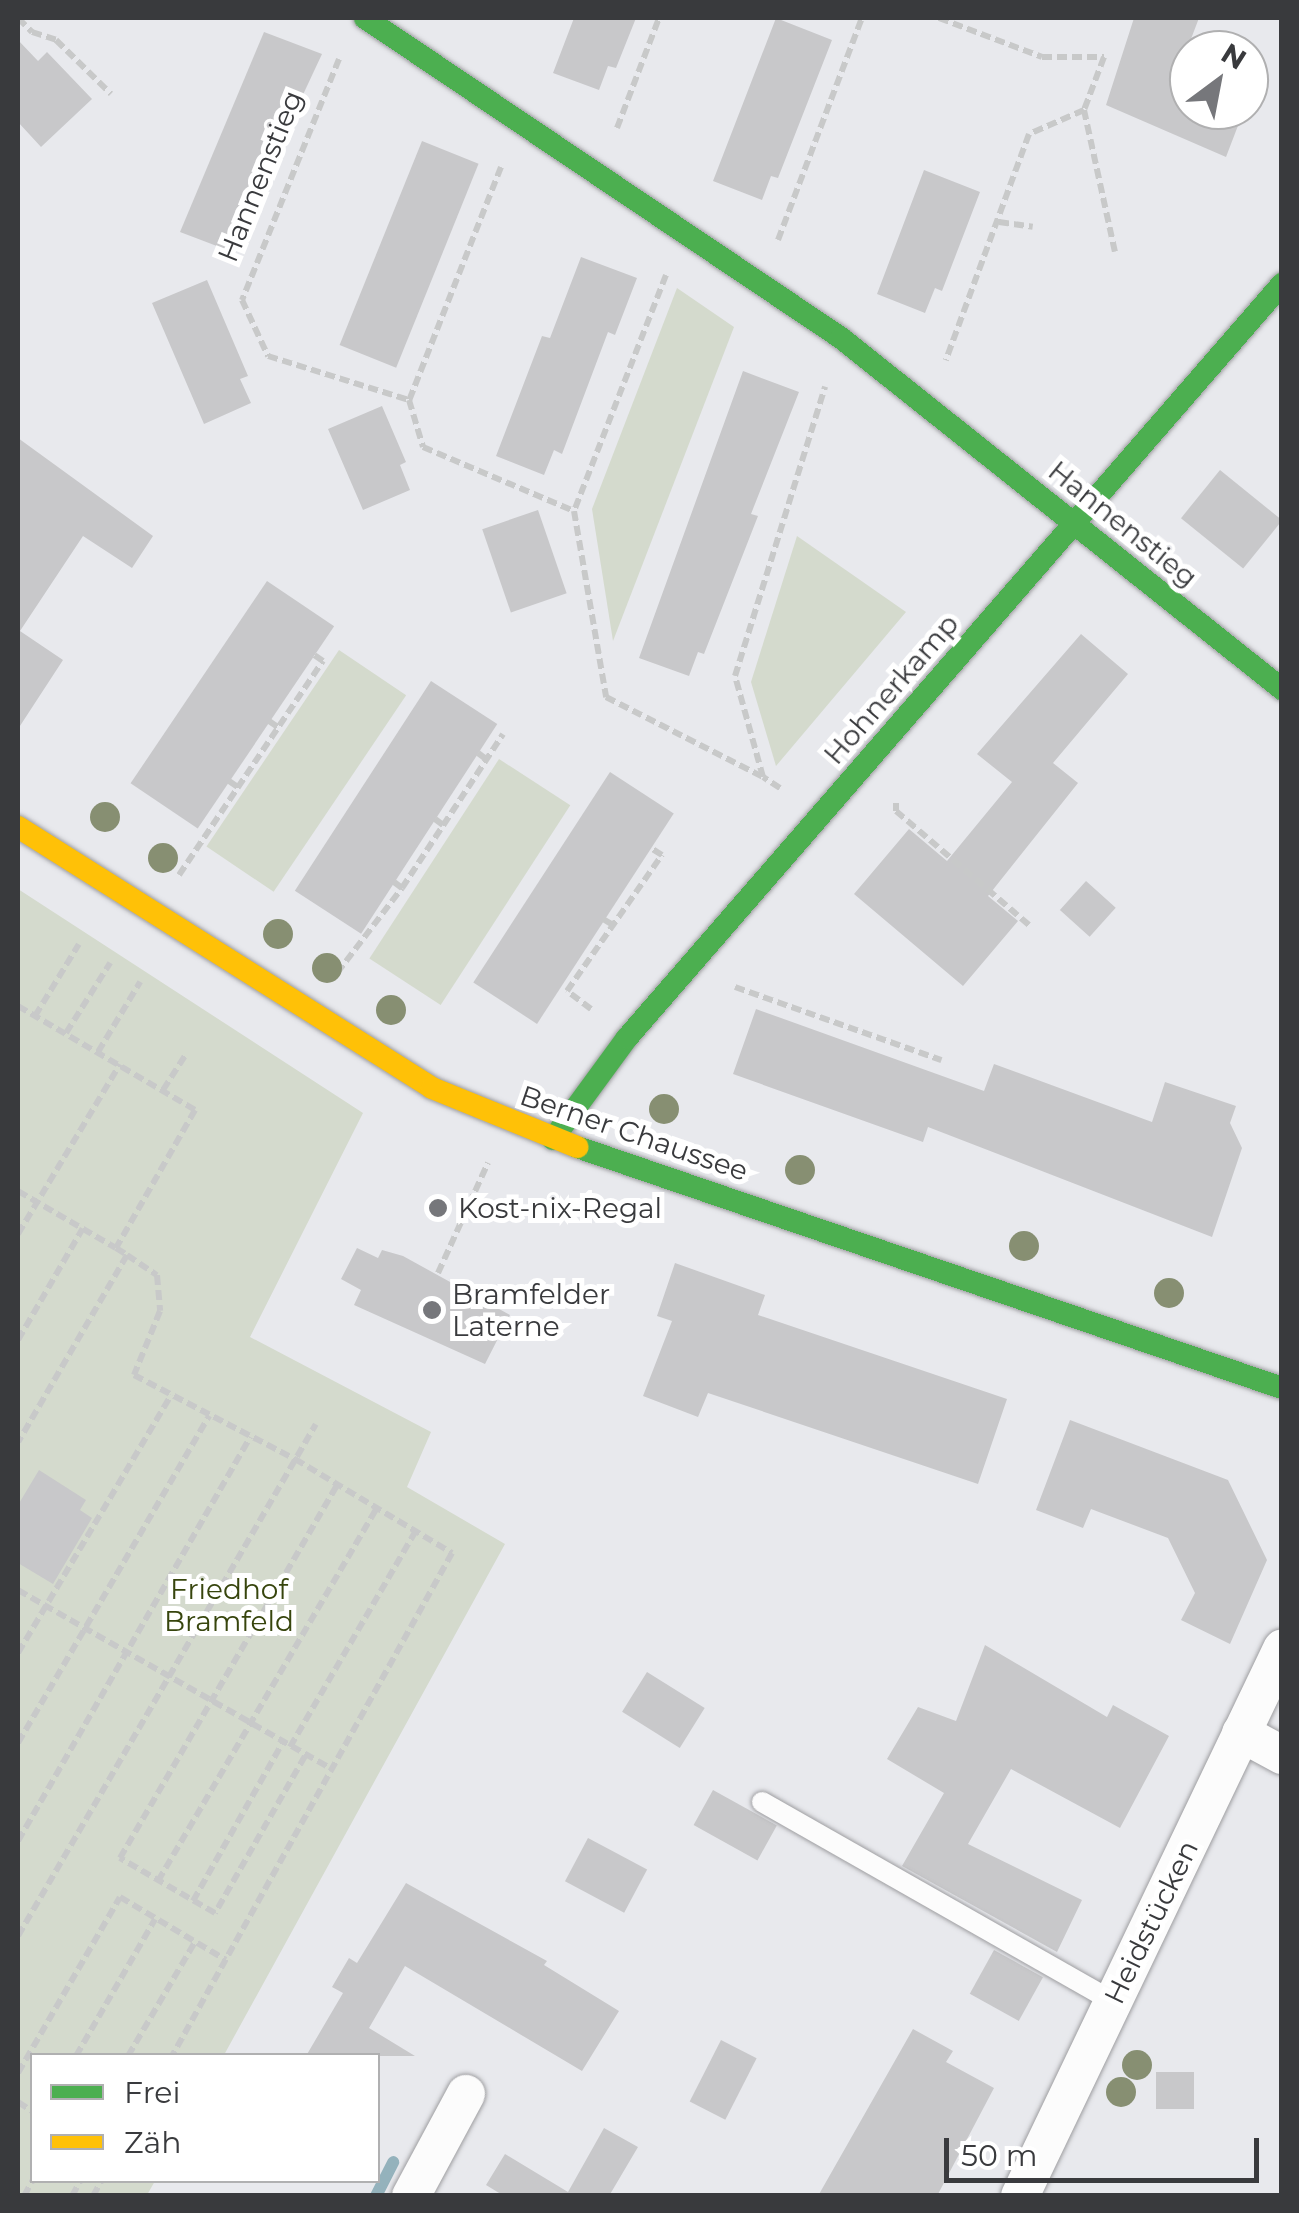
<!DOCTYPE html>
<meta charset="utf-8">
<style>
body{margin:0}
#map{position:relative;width:1299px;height:2213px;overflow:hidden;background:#e8e9ed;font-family:Montserrat,sans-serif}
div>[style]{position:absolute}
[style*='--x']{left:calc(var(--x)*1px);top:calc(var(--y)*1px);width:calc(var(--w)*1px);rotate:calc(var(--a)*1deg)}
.green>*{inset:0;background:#d4dacd;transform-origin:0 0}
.stream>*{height:12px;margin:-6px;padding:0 6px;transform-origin:6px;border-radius:6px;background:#94b2bc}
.building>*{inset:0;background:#c8c8ca;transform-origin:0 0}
.path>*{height:6px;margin-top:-3px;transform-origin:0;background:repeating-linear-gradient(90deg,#c8c9c9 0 10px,transparent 0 15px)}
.roads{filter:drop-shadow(0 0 2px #9e9ea1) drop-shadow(0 0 2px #9e9ea1)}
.lane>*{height:20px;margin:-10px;padding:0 10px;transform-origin:10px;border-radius:10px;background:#fcfcfc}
.street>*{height:38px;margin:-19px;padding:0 19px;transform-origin:19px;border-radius:19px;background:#fcfcfc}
.fast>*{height:22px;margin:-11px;padding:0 11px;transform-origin:11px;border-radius:11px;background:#4caf50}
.slow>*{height:22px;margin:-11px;padding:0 11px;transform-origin:11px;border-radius:11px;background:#ffc107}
.trees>*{width:30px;height:30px;margin:-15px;border-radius:50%;background:#878f72}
.dots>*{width:28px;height:28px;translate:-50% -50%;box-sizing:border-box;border:5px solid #fff;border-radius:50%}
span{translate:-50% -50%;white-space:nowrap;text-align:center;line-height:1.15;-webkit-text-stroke:10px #fff;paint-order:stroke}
.street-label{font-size:28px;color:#393a3d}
.poi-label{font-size:28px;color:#393a3d}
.left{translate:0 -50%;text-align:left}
.park-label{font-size:28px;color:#37450d}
.frame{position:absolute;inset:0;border:20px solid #393a3d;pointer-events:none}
.legend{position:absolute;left:30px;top:2053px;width:350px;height:130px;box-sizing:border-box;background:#fff;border:2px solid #b0b0b1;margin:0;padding:12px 18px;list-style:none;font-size:30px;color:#393a3d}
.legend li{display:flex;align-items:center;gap:20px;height:50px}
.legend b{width:50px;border:2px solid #b0b0b1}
.north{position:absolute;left:1169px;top:30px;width:100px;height:100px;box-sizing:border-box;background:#fff;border:2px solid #b0b0b1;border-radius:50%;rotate:32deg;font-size:28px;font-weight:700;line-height:40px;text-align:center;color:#393a3d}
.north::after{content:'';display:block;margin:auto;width:35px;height:45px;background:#76777b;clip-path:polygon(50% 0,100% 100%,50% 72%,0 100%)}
.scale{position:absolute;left:944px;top:2138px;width:315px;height:45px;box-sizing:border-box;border:5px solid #393a3d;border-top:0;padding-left:12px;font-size:30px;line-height:35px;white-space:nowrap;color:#393a3d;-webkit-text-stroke:8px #fff;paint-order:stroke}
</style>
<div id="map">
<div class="green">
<i style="clip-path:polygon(677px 288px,734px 327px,613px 641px,592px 509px)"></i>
<i style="clip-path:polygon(797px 536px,906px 612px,776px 766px,751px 682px)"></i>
<i style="left:339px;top:650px;width:81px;height:237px;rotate:34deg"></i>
<i style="left:499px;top:759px;width:85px;height:238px;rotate:33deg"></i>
<i style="clip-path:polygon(18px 889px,363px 1113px,250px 1337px,431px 1432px,407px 1487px,505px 1544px,224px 2055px,32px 2056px,32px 2180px,155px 2181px,147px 2195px,18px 2195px)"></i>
</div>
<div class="stream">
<i style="--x:376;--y:2196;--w:38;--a:-63"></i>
</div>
<div class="building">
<i style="clip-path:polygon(574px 18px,636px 18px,616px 68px,608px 66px,599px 90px,553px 73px)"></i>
<i style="clip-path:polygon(776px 18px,832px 40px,778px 178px,771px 176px,762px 200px,713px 181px)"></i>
<i style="clip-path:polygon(1134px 18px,1199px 18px,1178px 73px,1189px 77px,1189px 110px,1244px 110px,1226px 157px,1106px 105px)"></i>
<i style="clip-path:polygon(264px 32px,322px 54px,230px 251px,180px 232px)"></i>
<i style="clip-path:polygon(18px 40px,38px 61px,47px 52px,92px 99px,41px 147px,18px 122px)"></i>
<i style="left:422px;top:141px;width:61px;height:220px;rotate:22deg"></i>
<i style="clip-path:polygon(924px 170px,980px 192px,942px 291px,935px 288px,925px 313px,877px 294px)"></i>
<i style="clip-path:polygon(581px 257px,637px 278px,615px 335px,608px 332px,562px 454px,554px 450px,544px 475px,496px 456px,542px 336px,550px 338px)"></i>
<i style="clip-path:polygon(207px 280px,248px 376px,240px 379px,251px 403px,204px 424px,152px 303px)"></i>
<i style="clip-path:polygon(743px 371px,799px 392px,751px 514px,758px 516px,704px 654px,698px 652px,689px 676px,639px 658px)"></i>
<i style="clip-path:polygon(382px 406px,406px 462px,400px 465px,410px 490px,363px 510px,328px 429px)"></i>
<i style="clip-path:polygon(18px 438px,153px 536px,132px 568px,83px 536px,20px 631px,63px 660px,18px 729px)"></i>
<i style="left:1220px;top:470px;width:80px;height:62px;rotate:39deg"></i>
<i style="left:538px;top:510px;width:88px;height:59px;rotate:71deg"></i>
<i style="left:267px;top:581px;width:81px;height:244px;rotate:34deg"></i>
<i style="clip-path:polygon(1081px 634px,1128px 674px,1053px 763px,1078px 783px,988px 896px,1018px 921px,963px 986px,854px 894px,909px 829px,947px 861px,1012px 782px,977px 754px)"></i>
<i style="left:431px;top:681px;width:79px;height:250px;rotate:33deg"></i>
<i style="left:610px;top:772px;width:76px;height:251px;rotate:33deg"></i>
<i style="left:1086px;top:881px;width:40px;height:39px;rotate:42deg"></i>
<i style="clip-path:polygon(756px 1009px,984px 1091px,994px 1064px,1152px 1122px,1165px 1082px,1236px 1106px,1230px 1123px,1242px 1148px,1212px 1237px,928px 1127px,923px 1142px,733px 1074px)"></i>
<i style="clip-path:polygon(357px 1248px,378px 1258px,382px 1250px,403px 1256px,510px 1315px,485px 1364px,354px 1305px,361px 1290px,341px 1279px)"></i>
<i style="clip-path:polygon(675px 1263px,765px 1295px,758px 1315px,1007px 1399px,978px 1484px,708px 1393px,698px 1417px,643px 1396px,672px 1321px,657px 1316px)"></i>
<i style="clip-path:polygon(1070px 1420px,1228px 1480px,1267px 1560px,1230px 1644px,1181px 1620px,1195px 1593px,1168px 1538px,1091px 1509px,1083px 1528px,1036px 1510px)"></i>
<i style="clip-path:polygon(39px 1470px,86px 1500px,80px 1510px,92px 1518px,53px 1584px,18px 1563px,18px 1505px)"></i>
<i style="clip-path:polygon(985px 1645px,1107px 1717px,1113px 1705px,1169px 1736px,1120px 1828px,1011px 1769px,968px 1844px,1082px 1900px,1057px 1952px,902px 1866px,944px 1793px,887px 1759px,918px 1707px,956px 1721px)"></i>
<i style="left:647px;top:1672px;width:68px;height:47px;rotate:32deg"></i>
<i style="left:713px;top:1790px;width:73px;height:40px;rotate:29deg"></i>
<i style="left:588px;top:1838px;width:67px;height:49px;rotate:28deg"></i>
<i style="clip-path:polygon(406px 1883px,547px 1961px,544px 1965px,619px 2011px,582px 2071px,405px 1966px,369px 2028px,415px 2056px,306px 2056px,343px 1993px,332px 1987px,349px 1958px,357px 1963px)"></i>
<i style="left:994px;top:1950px;width:56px;height:50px;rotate:29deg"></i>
<i style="clip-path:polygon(913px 2029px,953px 2051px,946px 2062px,994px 2088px,937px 2196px,818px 2196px)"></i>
<i style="left:721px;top:2040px;width:40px;height:69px;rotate:27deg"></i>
<i style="left:1194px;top:2072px;width:37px;height:38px;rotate:90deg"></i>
<i style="clip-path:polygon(604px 2128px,638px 2147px,609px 2196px,504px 2196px,486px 2185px,505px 2154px,568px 2192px)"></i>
</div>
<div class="path">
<i style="--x:18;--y:18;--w:20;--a:45"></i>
<i style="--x:32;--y:32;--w:25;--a:18"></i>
<i style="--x:56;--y:40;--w:77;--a:44.5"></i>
<i style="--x:939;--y:18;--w:110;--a:20.7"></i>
<i style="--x:1042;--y:57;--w:62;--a:0"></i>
<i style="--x:1104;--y:57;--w:57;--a:110.7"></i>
<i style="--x:1084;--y:110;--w:60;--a:156.4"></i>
<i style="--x:1029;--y:134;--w:241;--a:110.2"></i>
<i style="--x:339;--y:59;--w:260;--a:111.9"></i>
<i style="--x:242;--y:300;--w:62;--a:65.1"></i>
<i style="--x:268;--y:356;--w:148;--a:17.3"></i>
<i style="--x:1084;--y:110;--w:145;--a:77.7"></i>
<i style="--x:617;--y:128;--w:118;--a:-69.1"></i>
<i style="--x:501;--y:167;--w:251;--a:111.5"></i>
<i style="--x:409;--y:400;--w:49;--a:73.4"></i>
<i style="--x:423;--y:447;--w:164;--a:23"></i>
<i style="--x:999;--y:222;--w:34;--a:8"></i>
<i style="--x:778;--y:240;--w:237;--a:-69.3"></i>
<i style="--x:666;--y:275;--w:253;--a:111.3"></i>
<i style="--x:574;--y:511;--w:189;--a:80.2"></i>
<i style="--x:606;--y:697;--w:176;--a:27"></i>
<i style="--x:269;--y:721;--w:11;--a:34"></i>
<i style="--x:478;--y:753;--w:10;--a:37"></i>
<i style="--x:229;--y:781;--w:11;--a:34"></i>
<i style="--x:780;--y:788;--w:20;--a:-147"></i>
<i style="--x:763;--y:777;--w:105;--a:-105.5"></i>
<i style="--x:735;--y:676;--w:303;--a:-72.7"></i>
<i style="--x:896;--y:803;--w:8;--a:90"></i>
<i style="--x:896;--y:811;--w:175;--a:40.6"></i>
<i style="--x:435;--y:819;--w:10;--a:37"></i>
<i style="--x:179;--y:875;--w:258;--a:-56.1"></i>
<i style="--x:323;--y:661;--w:11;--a:-146"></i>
<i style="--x:394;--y:882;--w:10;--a:37"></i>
<i style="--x:603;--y:919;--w:12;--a:31"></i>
<i style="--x:337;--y:973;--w:107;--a:-52.6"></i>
<i style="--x:402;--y:888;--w:184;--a:-56.7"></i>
<i style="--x:735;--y:987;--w:219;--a:19.5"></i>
<i style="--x:18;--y:1006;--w:205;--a:30.4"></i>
<i style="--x:195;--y:1110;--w:159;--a:119.8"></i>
<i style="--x:116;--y:1248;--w:13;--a:32"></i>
<i style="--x:127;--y:1255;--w:216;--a:120.2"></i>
<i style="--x:591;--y:1009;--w:30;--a:-143"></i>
<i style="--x:567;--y:991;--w:166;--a:-55.1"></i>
<i style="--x:662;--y:855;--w:13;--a:-148"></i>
<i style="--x:35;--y:1016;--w:84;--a:-58.6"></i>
<i style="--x:66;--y:1033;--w:83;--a:-57.8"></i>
<i style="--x:98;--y:1052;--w:82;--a:-59"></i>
<i style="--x:163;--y:1090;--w:43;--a:-57.4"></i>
<i style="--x:18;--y:1191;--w:113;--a:30.2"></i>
<i style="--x:18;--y:1234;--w:198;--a:-59"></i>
<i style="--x:127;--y:1255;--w:36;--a:34"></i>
<i style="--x:157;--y:1275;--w:36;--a:85"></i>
<i style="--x:160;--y:1311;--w:69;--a:112.1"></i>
<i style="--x:134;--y:1375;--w:182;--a:27.6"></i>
<i style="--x:295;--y:1459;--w:183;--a:30.9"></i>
<i style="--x:452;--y:1553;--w:576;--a:119.1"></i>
<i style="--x:438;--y:1273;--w:121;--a:-65.6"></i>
<i style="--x:18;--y:1340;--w:129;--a:-59.9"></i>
<i style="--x:18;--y:1590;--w:363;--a:29.7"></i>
<i style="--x:18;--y:1653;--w:300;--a:-59.3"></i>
<i style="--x:18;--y:1743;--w:379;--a:-59.7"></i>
<i style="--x:290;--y:1747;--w:249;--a:-59.8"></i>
<i style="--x:305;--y:1756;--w:181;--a:119.8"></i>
<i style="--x:215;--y:1913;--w:110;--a:-149.9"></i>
<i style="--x:120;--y:1858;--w:432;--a:-59.8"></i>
<i style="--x:18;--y:1841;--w:466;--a:-60.1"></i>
<i style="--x:158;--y:1881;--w:433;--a:-59.6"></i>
<i style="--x:193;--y:1901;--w:183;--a:-60.5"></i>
<i style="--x:18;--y:1936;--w:592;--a:-59.8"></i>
<i style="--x:76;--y:2056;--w:158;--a:-60"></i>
<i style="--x:128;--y:2056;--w:132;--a:-59.6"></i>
<i style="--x:18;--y:2073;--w:203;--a:-59.9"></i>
<i style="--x:120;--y:1897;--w:123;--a:30.7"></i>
<i style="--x:18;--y:2102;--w:17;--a:33"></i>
<i style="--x:24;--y:2196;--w:18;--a:-61"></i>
<i style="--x:72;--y:2196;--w:18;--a:-61"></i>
<i style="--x:93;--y:2196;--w:18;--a:-61"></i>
</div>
<div class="roads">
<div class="lane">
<i style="--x:762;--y:1802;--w:403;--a:29.6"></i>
</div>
<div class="street">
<i style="--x:1241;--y:1733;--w:47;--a:28.2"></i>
<i style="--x:411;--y:2196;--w:116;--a:-61.7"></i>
<i style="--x:1020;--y:2196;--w:607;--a:-64.41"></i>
</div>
<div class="fast">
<i style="--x:365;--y:18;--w:574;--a:33.91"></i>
<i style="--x:841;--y:338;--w:564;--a:38.52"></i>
<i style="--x:553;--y:1139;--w:125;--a:-53.8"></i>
<i style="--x:627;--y:1038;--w:999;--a:-49.02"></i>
<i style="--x:577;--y:1147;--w:745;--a:18.87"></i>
</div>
<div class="slow">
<i style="--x:18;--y:827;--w:489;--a:32.2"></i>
<i style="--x:432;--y:1088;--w:157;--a:22.1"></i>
</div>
</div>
<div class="trees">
<i style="left:105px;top:817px"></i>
<i style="left:163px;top:858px"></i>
<i style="left:278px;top:934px"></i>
<i style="left:327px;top:968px"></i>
<i style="left:391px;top:1010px"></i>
<i style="left:664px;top:1109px"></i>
<i style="left:800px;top:1170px"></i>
<i style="left:1024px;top:1246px"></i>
<i style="left:1169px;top:1293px"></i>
<i style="left:1137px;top:2065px"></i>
<i style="left:1121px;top:2092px"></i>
</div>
<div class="dots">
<i style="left:438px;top:1208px;background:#76777b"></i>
<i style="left:432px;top:1310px;background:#76777b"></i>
</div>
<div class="street-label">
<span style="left:260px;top:176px;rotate:-68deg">Hannenstieg</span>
<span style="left:1123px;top:524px;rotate:39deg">Hannenstieg</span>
<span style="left:891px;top:689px;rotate:-49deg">Hohnerkamp</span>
<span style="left:634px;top:1133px;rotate:19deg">Berner Chaussee</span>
<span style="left:1151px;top:1922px;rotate:-64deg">Heidstücken</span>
</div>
<div class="poi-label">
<span class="left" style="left:458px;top:1208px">Kost-nix-Regal</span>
<span class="left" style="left:452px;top:1310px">Bramfelder<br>Laterne</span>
</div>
<div class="park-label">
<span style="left:229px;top:1605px">Friedhof<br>Bramfeld</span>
</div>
<div class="frame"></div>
<ul class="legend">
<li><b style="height:12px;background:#4caf50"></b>Frei</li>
<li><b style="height:12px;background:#ffc107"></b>Zäh</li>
</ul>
<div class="north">N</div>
<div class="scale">50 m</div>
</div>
